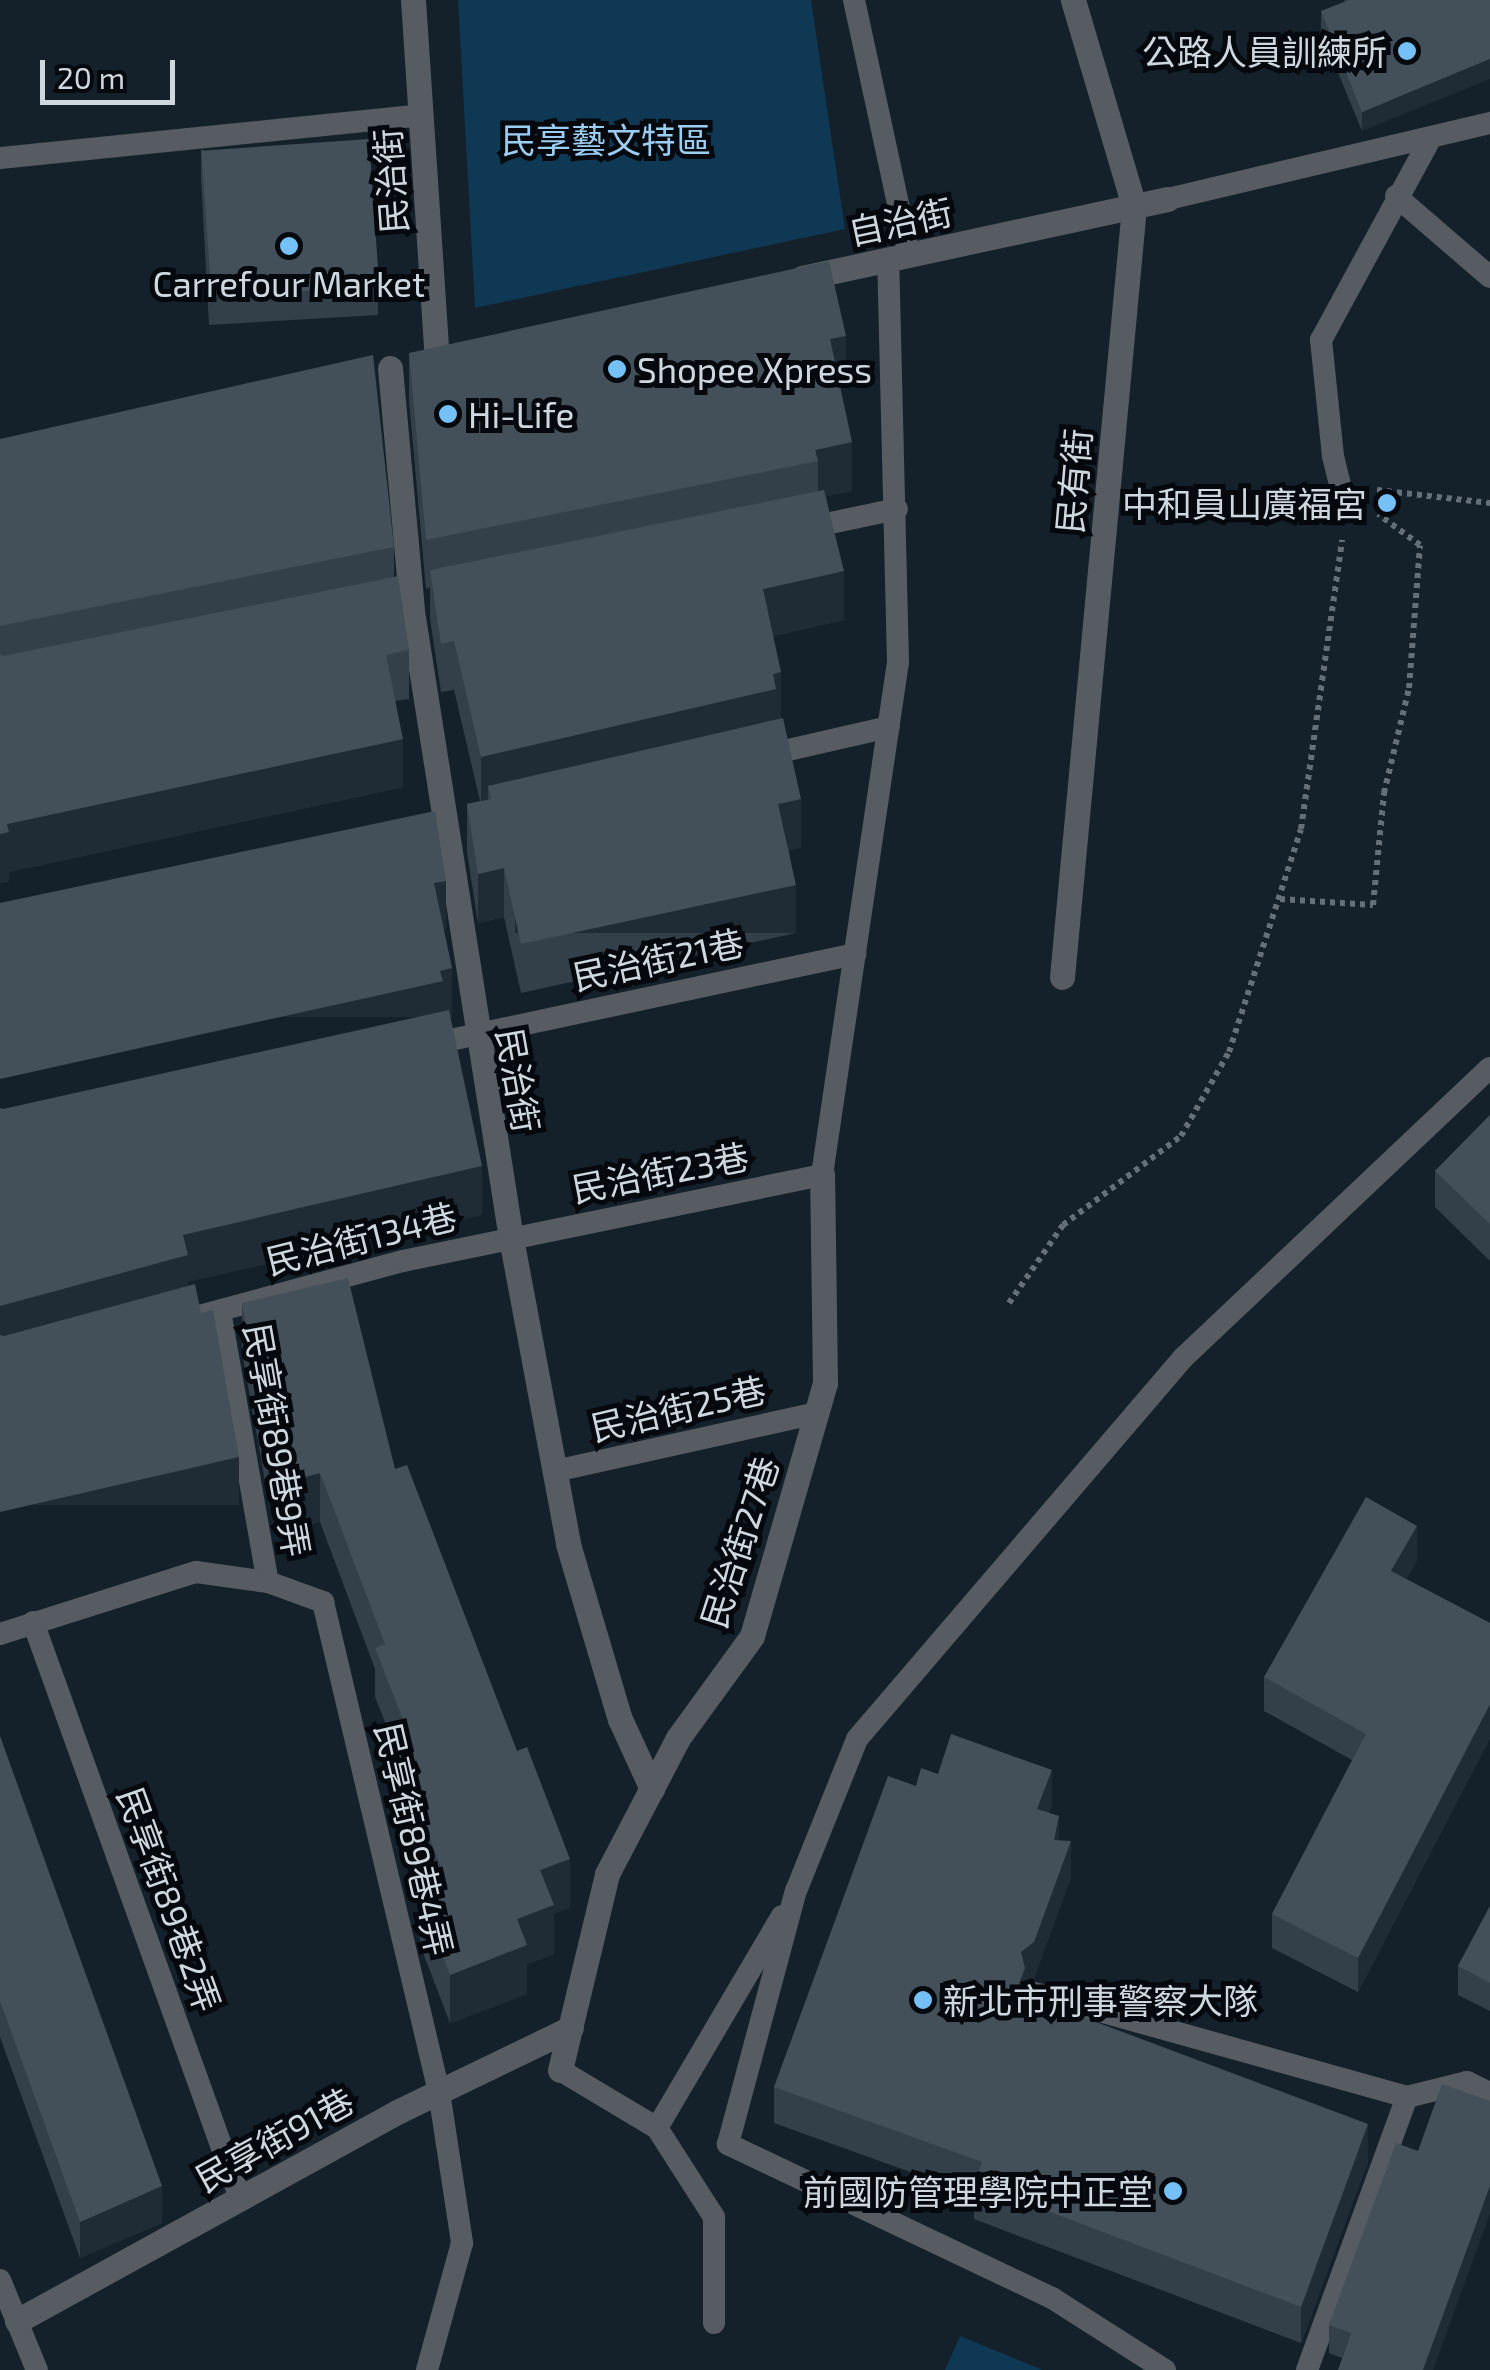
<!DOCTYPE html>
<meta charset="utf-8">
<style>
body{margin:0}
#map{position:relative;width:1490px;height:2370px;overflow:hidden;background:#14202a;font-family:"Exo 2","Noto Sans TC",sans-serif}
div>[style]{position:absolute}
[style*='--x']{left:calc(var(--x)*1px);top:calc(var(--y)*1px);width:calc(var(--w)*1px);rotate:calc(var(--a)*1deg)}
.green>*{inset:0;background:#0e3853}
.path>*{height:6px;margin-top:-3px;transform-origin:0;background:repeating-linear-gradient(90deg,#656f78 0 5px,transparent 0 10px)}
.service>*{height:22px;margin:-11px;padding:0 11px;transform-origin:11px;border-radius:11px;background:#565c61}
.minor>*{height:25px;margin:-12.5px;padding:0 12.5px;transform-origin:12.5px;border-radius:12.5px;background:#565c61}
.wall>*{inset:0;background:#333f49}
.shaded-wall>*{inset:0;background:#1f2c36;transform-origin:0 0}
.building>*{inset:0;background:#445059;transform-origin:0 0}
.dots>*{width:28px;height:28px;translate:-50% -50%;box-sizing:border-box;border:5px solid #05090d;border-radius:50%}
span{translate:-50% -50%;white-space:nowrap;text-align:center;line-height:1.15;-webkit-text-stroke:10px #05090d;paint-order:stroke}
.poi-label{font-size:35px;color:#cfd7de}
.right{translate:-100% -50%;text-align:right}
.left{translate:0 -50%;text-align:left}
.park-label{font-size:35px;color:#9bcdf2}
.street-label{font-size:35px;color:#cfd7de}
.scale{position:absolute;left:40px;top:60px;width:135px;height:45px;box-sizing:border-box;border:5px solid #cfd7de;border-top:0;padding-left:12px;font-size:30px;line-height:35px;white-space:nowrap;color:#cfd7de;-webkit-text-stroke:8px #05090d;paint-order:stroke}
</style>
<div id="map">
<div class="green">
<i style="clip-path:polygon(458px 0,811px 0,845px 229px,475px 308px)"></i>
<i style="clip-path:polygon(960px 2336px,1043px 2370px,945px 2370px)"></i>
</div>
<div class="path">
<i style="--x:1377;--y:490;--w:114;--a:6.6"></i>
<i style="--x:1280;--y:899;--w:93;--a:3.7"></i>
<i style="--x:1373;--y:905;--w:113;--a:-84.4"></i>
<i style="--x:1384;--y:793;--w:108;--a:-76.6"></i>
<i style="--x:1409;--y:688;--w:143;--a:-85.6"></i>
<i style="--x:1420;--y:545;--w:52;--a:-143.6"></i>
<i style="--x:1009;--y:1303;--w:95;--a:-55.3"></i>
<i style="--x:1063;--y:1225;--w:148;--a:-37"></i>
<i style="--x:1181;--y:1136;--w:97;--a:-60.3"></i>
<i style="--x:1229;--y:1052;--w:234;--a:-72.1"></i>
<i style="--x:1301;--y:829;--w:292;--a:-81.9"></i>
</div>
<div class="service">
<i style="--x:854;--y:0;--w:261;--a:77.8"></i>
<i style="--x:0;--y:158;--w:423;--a:-5.8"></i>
<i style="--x:1396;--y:196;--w:124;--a:40.8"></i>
<i style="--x:1168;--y:199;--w:331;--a:-13.3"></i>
<i style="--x:1346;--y:509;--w:55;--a:-103.8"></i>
<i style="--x:1333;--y:456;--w:117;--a:-95.9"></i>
<i style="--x:1321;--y:340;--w:224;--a:-61.5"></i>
<i style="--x:802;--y:529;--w:97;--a:-11.9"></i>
<i style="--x:762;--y:756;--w:130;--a:-12.9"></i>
<i style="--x:427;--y:1045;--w:438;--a:-12"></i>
<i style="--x:220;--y:1311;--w:275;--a:80"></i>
<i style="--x:184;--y:1320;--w:227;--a:-15.1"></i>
<i style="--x:403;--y:1261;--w:428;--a:-11.6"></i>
<i style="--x:822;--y:1175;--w:519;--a:-81.57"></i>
<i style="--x:898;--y:662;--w:403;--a:-91.4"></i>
<i style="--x:555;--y:1471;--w:267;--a:-12.5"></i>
<i style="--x:33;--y:1622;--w:612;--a:70.23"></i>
<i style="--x:0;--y:1634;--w:206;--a:-17.6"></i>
<i style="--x:196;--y:1572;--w:73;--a:7.9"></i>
<i style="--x:268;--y:1582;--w:59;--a:20"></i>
<i style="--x:323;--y:1602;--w:504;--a:76.68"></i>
<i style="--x:439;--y:2092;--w:153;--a:81.3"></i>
<i style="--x:462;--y:2243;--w:132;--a:105.4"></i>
<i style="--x:1035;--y:1993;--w:386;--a:15.6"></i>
<i style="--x:1407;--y:2097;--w:62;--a:-14"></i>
<i style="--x:1467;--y:2082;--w:25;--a:26"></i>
<i style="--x:560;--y:2070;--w:113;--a:30.9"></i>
<i style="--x:657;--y:2128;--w:106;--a:57.4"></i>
<i style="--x:714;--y:2217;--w:106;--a:90"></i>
<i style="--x:657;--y:2128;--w:246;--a:-59.5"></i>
<i style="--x:0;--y:2280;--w:97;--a:67.7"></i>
<i style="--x:1165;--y:2370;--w:134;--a:-147.5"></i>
<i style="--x:1052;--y:2298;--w:359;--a:-154.6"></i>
<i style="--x:728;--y:2144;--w:262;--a:-75"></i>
<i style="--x:796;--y:1891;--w:164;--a:-68.1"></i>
<i style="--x:857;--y:1739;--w:501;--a:-49.45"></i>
<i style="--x:1183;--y:1358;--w:422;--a:-43.4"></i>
<i style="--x:1307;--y:2370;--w:291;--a:-69.9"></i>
</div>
<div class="minor">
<i style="--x:413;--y:0;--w:358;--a:86.2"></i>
<i style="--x:802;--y:278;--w:374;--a:-12.2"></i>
<i style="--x:390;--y:368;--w:244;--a:84.8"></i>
<i style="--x:412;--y:611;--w:635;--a:81.03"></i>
<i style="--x:511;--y:1238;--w:311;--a:79.4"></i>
<i style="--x:568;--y:1544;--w:183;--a:73.5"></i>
<i style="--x:620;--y:1719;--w:77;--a:65.4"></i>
<i style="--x:1062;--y:977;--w:774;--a:-84.66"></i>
<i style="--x:1134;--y:206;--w:215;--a:-106.5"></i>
<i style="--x:560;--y:2070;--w:202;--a:-76.5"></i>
<i style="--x:607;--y:1874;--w:153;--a:-62.4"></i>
<i style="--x:678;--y:1738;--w:126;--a:-54"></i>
<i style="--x:752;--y:1636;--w:263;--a:-73.9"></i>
<i style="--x:825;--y:1383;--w:208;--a:-90.8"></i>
<i style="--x:17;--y:2321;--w:434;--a:-28.8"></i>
<i style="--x:397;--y:2112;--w:193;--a:-25.8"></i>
</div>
<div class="wall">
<i style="clip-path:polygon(1344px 0,1490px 0,1362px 131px,1321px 31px,1321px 11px,1345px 2px)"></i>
<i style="clip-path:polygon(201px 149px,378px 286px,378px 315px,209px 325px,201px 178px)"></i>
<i style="clip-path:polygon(409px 353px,846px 384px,840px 386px,852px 491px,826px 496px,844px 620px,773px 636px,781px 719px,801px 847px,789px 850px,796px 933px,521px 993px,504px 917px,478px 923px,467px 852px,467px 804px,480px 801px,454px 690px,441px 692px,430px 619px,430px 588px,426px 589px,409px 401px)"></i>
<i style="clip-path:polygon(0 439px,394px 547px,394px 577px,409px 650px,409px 699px,395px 701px,403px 787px,9px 872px,9px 881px,0 883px)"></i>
<i style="clip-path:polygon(1490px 1115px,1490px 1261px,1435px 1207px,1435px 1171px)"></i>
<i style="clip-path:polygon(242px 1303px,395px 1469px,570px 1908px,554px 1913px,554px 1954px,527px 1964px,527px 1994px,450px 2023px,420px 1945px,420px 1897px,432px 1892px,389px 1780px,389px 1732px,375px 1697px,375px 1669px,320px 1522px,297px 1527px,289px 1493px,268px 1498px,242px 1352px)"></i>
<i style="clip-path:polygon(1417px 1560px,1406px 1579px,1490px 1623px,1490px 1738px,1358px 1992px,1272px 1948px,1272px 1914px,1352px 1760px,1264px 1711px,1264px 1677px)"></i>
<i style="clip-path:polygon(0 1736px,162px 2223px,80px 2258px,0 2037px)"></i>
<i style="clip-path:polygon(916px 1786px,1052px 1806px,1049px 1813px,1071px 1877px,1034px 1978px,1025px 1985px,1025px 1995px,1368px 2161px,1301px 2343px,974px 2219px,974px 2195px,774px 2123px,774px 2087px)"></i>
<i style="clip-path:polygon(1490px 1906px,1490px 2011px,1458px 1995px,1458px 1966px)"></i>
<i style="clip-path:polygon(1418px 2151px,1342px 2358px,1329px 2353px,1329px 2325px)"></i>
</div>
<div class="shaded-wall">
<i style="clip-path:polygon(1490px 59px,1490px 79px,1362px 131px,1362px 112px)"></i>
<i style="left:846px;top:336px;width:48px;height:16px;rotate:90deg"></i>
<i style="clip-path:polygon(852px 442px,852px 491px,818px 498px,818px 461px,815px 450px)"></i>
<i style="clip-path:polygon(844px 571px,844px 620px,763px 638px,763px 589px)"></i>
<i style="clip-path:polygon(781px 672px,781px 721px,488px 786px,488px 804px,481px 805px,481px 757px)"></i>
<i style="clip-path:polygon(403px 739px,403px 787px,9px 872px,9px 881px,0 883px,0 834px,7px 824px)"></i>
<i style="clip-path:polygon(801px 799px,801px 847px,778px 852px,778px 804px)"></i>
<i style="clip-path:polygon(504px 868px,504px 917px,478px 923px,478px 874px)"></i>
<i style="left:446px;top:881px;width:48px;height:12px;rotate:90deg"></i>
<i style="left:796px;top:885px;width:48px;height:281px;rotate:90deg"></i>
<i style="left:452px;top:968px;width:49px;height:465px;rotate:90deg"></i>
<i style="clip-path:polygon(482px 1166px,482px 1215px,188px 1282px,188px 1304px,0 1354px,0 1306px,183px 1235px)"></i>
<i style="clip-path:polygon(289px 1445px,289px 1493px,268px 1498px,268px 1450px)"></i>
<i style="left:239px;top:1457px;width:48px;height:245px;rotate:90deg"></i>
<i style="clip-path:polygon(320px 1473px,320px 1522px,297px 1527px,297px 1479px)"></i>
<i style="clip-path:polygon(1417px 1526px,1417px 1560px,1391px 1606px,1391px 1571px)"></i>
<i style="clip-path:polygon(1490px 1704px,1490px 1738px,1358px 1992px,1358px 1958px)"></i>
<i style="clip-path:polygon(1052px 1770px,1052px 1806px,1037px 1845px,1037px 1809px)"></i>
<i style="clip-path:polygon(1059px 1816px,1059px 1852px,1054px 1840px)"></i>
<i style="clip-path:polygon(1071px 1841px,1071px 1877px,1034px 1978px,1025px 1985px,1025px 2004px,1016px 1992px,1021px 1952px)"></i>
<i style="clip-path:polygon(570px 1859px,570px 1908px,554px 1913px,554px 1954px,527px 1964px,527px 1994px,450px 2023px,450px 1975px,517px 1919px,540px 1870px)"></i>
<i style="clip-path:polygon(1368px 2124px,1368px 2161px,1301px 2343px,1301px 2307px)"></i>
<i style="clip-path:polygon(162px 2186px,162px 2223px,80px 2258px,80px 2222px)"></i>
<i style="clip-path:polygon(1490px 2186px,1490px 2214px,1433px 2370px,1423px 2370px)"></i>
</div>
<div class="building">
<i style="clip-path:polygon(1349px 0,1490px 0,1490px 59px,1362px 112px,1321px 11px)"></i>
<i style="left:369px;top:139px;width:147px;height:168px;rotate:86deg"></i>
<i style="clip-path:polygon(829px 261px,846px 336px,830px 339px,852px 442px,815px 450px,818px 461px,426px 540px,409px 353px)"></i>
<i style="clip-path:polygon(373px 355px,394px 547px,0 626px,0 439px)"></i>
<i style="clip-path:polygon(824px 490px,844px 571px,763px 589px,781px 672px,773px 674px,776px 689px,481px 757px,454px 641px,441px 644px,430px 570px)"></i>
<i style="clip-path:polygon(398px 576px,409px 650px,386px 655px,403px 739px,7px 824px,9px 832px,0 834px,0 654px,3px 656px)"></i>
<i style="clip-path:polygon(783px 718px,801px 799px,778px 804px,796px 885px,521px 944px,504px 868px,478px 874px,467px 804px,491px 799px,488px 786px)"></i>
<i style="clip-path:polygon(435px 811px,446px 881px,434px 883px,452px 968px,440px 971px,443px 981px,0 1079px,0 903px)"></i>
<i style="clip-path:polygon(449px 1010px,482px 1166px,183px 1235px,188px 1255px,0 1306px,0 1108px,3px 1109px)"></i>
<i style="clip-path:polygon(1490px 1115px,1490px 1224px,1435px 1171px)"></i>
<i style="clip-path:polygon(348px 1278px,395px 1469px,407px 1465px,517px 1751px,527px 1747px,570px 1859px,540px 1870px,554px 1905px,517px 1919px,527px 1945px,450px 1975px,420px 1897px,448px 1886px,389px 1731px,405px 1725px,375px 1648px,385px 1644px,320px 1473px,297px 1479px,289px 1445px,268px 1450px,242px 1303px)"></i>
<i style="clip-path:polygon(195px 1284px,201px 1313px,213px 1310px,239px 1457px,0 1512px,0 1335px,4px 1336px)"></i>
<i style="clip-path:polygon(1366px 1497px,1417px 1526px,1391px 1571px,1490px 1623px,1490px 1704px,1358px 1958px,1272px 1914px,1366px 1734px,1264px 1677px)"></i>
<i style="clip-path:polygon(951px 1734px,1052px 1770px,1037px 1809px,1059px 1816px,1054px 1840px,1071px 1841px,1034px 1942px,1021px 1952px,1025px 1968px,1016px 1992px,1368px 2124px,1301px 2307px,974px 2183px,982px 2162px,774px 2087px,888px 1776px,916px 1786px,921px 1768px,938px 1774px)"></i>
<i style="clip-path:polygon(0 1736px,162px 2186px,80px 2222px,0 2001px)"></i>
<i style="clip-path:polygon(1490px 1906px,1490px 1983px,1458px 1966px)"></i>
<i style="clip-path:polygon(1442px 2084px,1490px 2101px,1490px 2186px,1423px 2370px,1338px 2370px,1351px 2333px,1329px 2325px,1396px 2143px,1418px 2151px)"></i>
</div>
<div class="dots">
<i style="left:1407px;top:51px;background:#75c0f6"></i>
<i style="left:289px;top:246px;background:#75c0f6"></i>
<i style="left:617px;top:369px;background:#75c0f6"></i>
<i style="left:448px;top:414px;background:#75c0f6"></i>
<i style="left:1387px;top:503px;background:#75c0f6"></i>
<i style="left:923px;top:2000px;background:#75c0f6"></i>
<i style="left:1173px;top:2191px;background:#75c0f6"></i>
</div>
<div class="poi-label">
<span class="right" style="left:1387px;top:51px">公路人員訓練所</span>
<span style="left:289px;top:283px">Carrefour Market</span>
<span class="left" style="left:637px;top:369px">Shopee Xpress</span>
<span class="left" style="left:468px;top:414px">Hi-Life</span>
<span class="right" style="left:1367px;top:503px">中和員山廣福宮</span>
<span class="left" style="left:943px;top:2000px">新北市刑事警察大隊</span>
<span class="right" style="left:1153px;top:2191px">前國防管理學院中正堂</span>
</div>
<div class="park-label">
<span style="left:606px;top:139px">民享藝文特區</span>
</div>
<div class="street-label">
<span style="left:390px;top:181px;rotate:-94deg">民治街</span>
<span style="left:900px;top:221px;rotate:-12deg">自治街</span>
<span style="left:1073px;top:481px;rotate:-85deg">民有街</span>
<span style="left:658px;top:959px;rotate:-12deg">民治街21巷</span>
<span style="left:519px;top:1080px;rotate:80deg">民治街</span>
<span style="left:660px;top:1172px;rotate:-11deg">民治街23巷</span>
<span style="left:361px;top:1238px;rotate:-14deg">民治街134巷</span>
<span style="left:678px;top:1408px;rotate:-13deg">民治街25巷</span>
<span style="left:278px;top:1440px;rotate:80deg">民享街89巷9弄</span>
<span style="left:739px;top:1542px;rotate:-72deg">民治街27巷</span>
<span style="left:415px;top:1839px;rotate:77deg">民享街89巷4弄</span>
<span style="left:170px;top:1899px;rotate:70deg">民享街89巷2弄</span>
<span style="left:274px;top:2139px;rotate:-29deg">民享街91巷</span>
</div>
<div class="scale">20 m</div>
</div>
